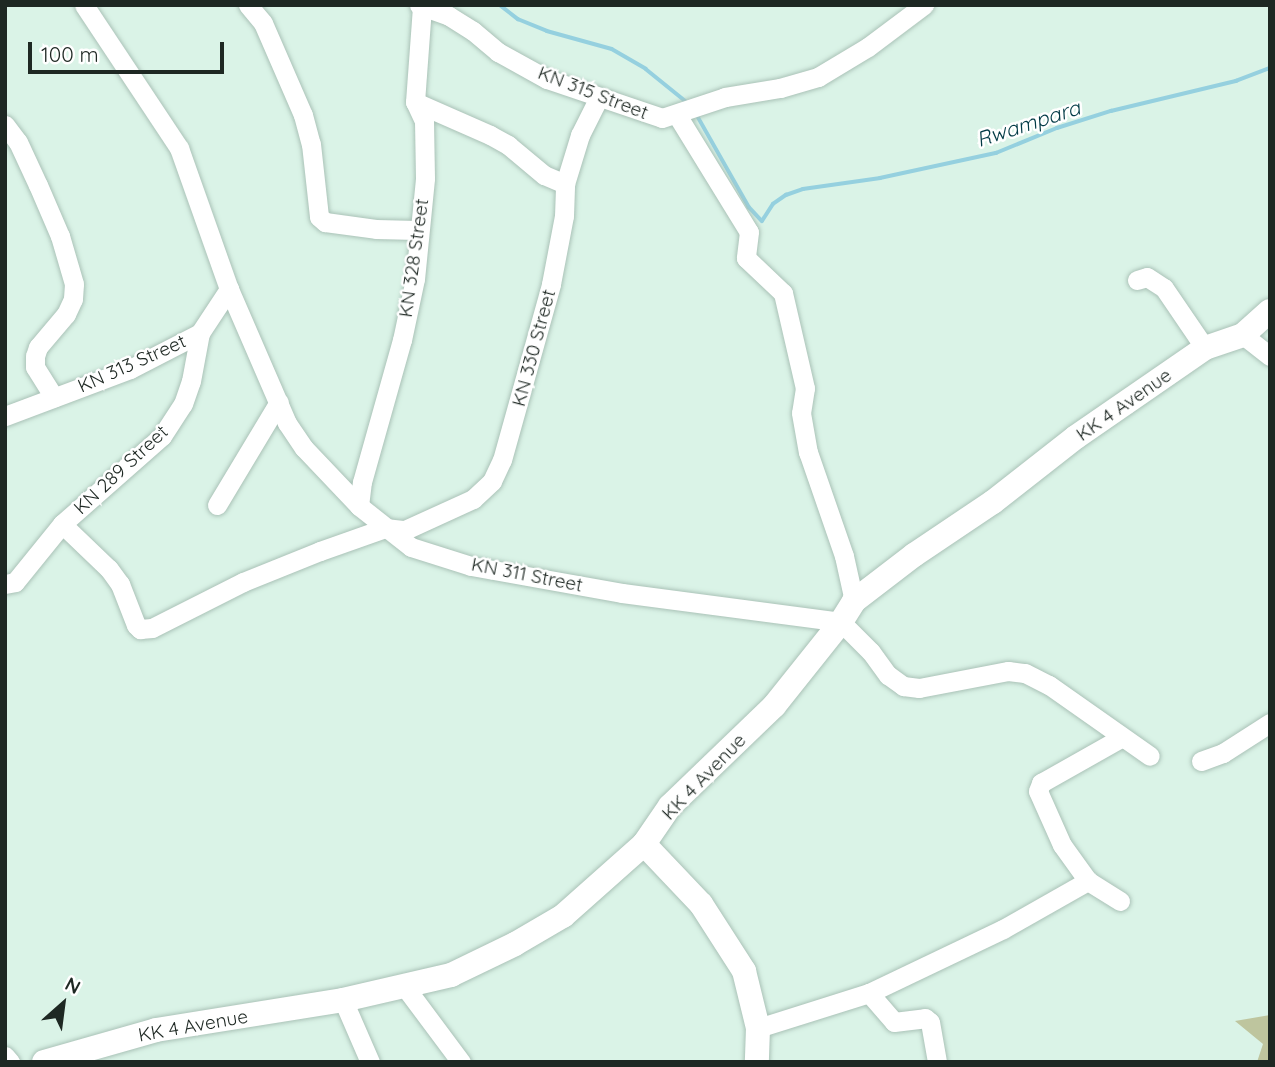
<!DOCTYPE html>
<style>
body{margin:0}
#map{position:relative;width:1275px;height:1067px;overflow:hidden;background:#daf3e7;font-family:Quicksand,sans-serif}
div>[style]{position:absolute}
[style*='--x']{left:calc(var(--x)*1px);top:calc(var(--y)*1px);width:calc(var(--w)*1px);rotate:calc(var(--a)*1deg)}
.green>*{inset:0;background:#bec59e}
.stream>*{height:3.5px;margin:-1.75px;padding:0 1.75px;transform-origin:1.75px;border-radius:1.75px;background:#95d0df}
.roads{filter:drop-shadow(0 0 2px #aac2b7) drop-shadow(0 0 2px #aac2b7)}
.minor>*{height:19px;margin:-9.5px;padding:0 9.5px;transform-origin:9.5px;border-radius:9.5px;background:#fff}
.major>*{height:24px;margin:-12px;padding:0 12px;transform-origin:12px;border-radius:12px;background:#fff}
span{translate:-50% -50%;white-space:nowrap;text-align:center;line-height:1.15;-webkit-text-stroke:5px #fff;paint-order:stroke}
.street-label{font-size:19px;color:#1e2823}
.water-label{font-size:21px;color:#013a45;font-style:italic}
.frame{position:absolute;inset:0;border:7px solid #1e2823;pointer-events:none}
.north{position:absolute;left:28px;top:969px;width:70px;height:70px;-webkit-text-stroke:5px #fff;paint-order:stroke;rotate:28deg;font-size:19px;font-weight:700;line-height:28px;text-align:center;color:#1e2823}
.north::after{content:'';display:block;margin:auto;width:24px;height:32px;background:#1e2823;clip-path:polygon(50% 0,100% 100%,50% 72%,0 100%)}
.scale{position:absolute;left:28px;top:42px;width:196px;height:32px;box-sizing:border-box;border:4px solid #1e2823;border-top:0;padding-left:9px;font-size:21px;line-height:24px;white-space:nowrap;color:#1e2823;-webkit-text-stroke:5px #fff;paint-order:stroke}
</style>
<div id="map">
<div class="green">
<i style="clip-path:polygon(1270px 1015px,1270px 1062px,1257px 1062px,1263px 1044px,1235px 1021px)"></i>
</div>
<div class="stream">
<i style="--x:500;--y:5;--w:23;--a:38"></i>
<i style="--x:518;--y:19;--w:31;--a:22"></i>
<i style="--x:547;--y:31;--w:67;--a:15.5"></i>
<i style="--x:612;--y:49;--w:39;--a:30"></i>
<i style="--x:646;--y:69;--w:54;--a:39"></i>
<i style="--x:697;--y:115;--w:106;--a:60.5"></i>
<i style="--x:749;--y:207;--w:19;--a:47"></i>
<i style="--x:762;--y:221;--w:20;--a:-57"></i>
<i style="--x:773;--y:204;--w:16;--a:-35"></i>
<i style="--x:786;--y:195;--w:18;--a:-19"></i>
<i style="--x:803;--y:189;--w:78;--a:-8.1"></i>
<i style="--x:880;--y:178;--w:119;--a:-12.2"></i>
<i style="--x:996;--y:153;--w:66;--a:-22.3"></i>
<i style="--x:1057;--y:128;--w:57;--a:-17.5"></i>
<i style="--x:1111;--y:111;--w:129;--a:-13.5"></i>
<i style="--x:1236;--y:81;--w:36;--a:-21"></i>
</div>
<div class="roads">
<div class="minor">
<i style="--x:84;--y:5;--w:172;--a:56.4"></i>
<i style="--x:179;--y:148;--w:150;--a:70.5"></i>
<i style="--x:229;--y:289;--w:146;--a:66.6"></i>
<i style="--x:287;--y:423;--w:30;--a:56"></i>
<i style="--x:304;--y:448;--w:80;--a:46.5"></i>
<i style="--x:359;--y:506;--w:66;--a:38.3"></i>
<i style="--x:411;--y:547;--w:63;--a:17.6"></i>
<i style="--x:471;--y:566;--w:153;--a:10.1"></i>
<i style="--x:622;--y:593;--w:221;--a:7.5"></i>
<i style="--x:841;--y:622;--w:42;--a:45"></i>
<i style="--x:871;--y:652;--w:29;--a:54"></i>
<i style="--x:888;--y:675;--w:19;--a:36"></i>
<i style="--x:903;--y:686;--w:16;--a:7"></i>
<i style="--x:919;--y:688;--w:91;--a:-10.8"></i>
<i style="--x:1008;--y:671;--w:17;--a:7"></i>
<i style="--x:1025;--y:673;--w:27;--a:27"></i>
<i style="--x:1049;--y:685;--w:123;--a:35.1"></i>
<i style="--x:248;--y:5;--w:23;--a:50"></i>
<i style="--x:263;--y:23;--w:100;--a:66.5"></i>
<i style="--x:303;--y:115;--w:30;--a:75"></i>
<i style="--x:311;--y:144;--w:73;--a:83.7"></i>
<i style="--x:319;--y:217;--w:8;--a:40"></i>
<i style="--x:325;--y:222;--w:51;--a:7.8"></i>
<i style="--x:376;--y:229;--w:41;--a:1.4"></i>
<i style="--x:419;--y:5;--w:32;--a:20"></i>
<i style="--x:449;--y:16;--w:28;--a:32"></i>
<i style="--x:473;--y:31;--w:33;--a:40"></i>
<i style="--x:498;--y:52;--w:56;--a:28.9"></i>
<i style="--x:547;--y:79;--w:121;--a:18.7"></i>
<i style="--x:662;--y:118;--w:66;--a:-18.4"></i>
<i style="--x:725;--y:97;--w:56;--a:-9.3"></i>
<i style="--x:780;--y:88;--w:40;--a:-16"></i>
<i style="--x:818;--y:77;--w:58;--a:-31"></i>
<i style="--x:868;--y:47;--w:70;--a:-36.9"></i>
<i style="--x:415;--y:102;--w:82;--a:23.7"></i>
<i style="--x:490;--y:135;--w:21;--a:29"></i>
<i style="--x:508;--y:145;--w:47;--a:39.8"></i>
<i style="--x:544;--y:175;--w:23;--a:23"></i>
<i style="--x:677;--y:115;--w:137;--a:58.4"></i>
<i style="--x:749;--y:232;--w:26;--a:97"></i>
<i style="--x:746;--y:258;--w:51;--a:43.4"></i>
<i style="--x:783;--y:293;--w:98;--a:77"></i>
<i style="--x:805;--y:388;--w:25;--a:99"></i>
<i style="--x:801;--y:413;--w:40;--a:80"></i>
<i style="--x:808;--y:452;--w:110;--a:70.9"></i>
<i style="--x:844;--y:556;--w:46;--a:77.5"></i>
<i style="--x:5;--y:125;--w:21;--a:53"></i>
<i style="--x:18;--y:142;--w:47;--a:65.1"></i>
<i style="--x:38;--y:185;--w:56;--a:66.7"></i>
<i style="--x:60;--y:236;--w:50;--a:73.7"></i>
<i style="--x:74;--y:284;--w:15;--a:94"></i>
<i style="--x:73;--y:299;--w:17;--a:115"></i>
<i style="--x:66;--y:314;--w:43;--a:130.3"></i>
<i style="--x:38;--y:347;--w:9;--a:108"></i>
<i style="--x:35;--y:356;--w:11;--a:90"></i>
<i style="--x:35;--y:367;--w:36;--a:58"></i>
<i style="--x:1137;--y:280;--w:10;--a:-17"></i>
<i style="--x:1147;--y:277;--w:20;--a:33"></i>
<i style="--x:1164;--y:288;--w:73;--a:55.7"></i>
<i style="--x:1243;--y:335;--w:34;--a:38"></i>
<i style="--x:5;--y:416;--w:134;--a:-20.6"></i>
<i style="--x:130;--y:369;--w:79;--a:-27.2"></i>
<i style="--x:200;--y:333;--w:53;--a:-56.6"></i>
<i style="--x:217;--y:505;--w:120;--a:-59"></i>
<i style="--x:359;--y:506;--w:24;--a:-83"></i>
<i style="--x:362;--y:482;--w:148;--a:-74.3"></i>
<i style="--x:402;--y:340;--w:62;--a:-78"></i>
<i style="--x:415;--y:279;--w:101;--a:-84.3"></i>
<i style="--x:425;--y:178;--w:57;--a:-91"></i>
<i style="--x:424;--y:121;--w:21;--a:-115"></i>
<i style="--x:415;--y:102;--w:96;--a:-85.8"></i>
<i style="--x:62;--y:524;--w:65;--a:43.8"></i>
<i style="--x:109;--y:569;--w:19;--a:54"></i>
<i style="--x:120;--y:584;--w:44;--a:68.7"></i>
<i style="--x:136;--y:625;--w:6;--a:45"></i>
<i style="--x:140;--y:629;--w:12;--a:-5"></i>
<i style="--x:152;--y:628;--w:102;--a:-26.8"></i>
<i style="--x:243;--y:582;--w:83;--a:-21.9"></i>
<i style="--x:320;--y:551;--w:69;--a:-19.5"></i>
<i style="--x:385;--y:528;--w:20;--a:6"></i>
<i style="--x:405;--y:530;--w:75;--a:-24.5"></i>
<i style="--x:473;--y:499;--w:26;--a:-43"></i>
<i style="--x:492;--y:481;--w:23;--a:-65"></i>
<i style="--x:502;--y:460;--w:183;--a:-74.4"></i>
<i style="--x:551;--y:284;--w:69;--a:-79.2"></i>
<i style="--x:564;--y:216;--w:32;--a:-88"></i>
<i style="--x:565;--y:184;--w:51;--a:-73"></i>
<i style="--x:580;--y:135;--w:42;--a:-63.4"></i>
<i style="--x:5;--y:584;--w:10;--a:-11"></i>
<i style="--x:15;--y:582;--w:75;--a:-51"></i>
<i style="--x:62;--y:524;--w:133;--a:-41.3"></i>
<i style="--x:162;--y:436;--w:38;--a:-57"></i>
<i style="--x:183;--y:404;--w:24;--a:-71"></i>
<i style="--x:191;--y:381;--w:49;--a:-79.4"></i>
<i style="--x:1201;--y:761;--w:23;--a:-20"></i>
<i style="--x:1223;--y:753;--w:56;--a:-32.6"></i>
<i style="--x:1120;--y:901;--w:38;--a:-148"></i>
<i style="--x:1088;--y:881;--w:44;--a:-125.8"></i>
<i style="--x:1062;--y:845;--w:59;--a:-114"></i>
<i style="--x:1038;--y:791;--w:9;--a:-69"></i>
<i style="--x:1041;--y:783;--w:92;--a:-29.4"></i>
<i style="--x:405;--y:987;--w:94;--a:53.3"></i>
<i style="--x:869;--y:993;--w:148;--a:-25.5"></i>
<i style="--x:1003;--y:929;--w:98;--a:-29.5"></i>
<i style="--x:343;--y:1000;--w:68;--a:66.5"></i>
<i style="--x:758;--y:1028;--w:116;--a:-17.5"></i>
<i style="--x:869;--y:993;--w:38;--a:49"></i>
<i style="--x:894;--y:1022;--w:31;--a:-7"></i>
<i style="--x:925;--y:1018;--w:6;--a:39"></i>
<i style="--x:930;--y:1022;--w:40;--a:80"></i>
<i style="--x:5;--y:1056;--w:8;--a:50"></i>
</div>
<div class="major">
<i style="--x:644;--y:844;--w:83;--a:46.5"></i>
<i style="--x:701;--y:904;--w:80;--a:57.3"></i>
<i style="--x:744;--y:971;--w:59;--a:76.2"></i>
<i style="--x:758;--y:1028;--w:34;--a:92"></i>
<i style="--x:44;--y:1062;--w:116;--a:-15.9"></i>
<i style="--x:156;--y:1030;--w:189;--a:-9.1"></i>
<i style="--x:343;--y:1000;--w:111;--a:-13"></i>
<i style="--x:451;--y:975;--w:71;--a:-25.8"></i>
<i style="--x:515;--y:944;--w:56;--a:-30.3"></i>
<i style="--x:563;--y:916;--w:108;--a:-41.6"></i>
<i style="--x:644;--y:844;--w:46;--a:-55.6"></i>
<i style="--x:670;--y:806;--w:144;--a:-43.9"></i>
<i style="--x:774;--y:706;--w:107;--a:-51.4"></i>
<i style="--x:841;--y:622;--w:25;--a:-58"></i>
<i style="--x:854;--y:601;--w:76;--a:-37.5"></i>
<i style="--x:914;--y:555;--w:95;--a:-33.9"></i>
<i style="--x:993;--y:502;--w:105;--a:-38.1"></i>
<i style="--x:1076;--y:437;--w:157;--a:-34.6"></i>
<i style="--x:1205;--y:348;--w:40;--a:-18.9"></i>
<i style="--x:1243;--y:335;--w:36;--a:-42"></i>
</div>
</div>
<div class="street-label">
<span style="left:593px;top:93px;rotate:21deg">KN 315 Street</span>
<span style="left:414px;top:258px;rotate:-82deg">KN 328 Street</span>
<span style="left:534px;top:348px;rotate:-75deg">KN 330 Street</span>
<span style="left:132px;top:364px;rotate:-24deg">KN 313 Street</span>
<span style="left:1124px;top:405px;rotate:-35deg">KK 4 Avenue</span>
<span style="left:121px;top:470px;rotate:-43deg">KN 289 Street</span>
<span style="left:527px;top:575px;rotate:11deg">KN 311 Street</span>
<span style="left:704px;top:777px;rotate:-46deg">KK 4 Avenue</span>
<span style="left:193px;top:1026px;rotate:-10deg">KK 4 Avenue</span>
</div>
<div class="water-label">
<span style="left:1028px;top:123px;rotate:-18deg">Rwampara</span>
</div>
<div class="frame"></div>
<div class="north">N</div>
<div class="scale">100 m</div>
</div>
